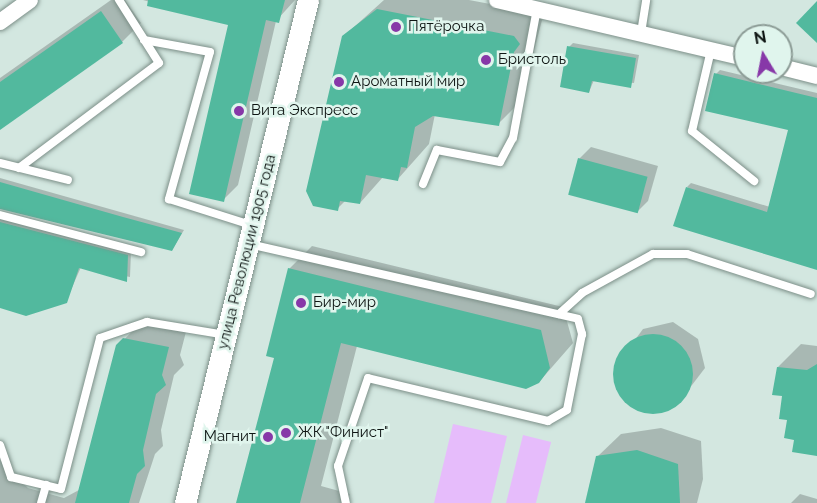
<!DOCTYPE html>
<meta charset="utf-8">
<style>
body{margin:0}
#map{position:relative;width:817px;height:503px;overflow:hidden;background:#d3e7e0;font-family:Raleway,sans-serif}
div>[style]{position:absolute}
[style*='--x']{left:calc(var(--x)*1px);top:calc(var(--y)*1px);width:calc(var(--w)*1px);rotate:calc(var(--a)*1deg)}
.green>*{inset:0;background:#e6bcfb;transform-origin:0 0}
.shadow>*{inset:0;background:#0003}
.building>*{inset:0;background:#52b99e;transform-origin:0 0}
.round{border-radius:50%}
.roads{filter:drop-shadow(0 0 2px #7c8f88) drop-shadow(0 0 2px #7c8f88)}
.service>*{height:8px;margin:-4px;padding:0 4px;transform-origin:4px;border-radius:4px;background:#fff}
.minor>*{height:16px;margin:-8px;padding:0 8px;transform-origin:8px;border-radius:8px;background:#fff}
.tertiary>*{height:21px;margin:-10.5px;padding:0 10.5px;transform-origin:10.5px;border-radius:10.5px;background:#fff}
.dots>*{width:16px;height:16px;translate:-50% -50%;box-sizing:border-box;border:3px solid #e0f5ed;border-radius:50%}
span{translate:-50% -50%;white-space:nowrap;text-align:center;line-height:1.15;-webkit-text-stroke:5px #e0f5ed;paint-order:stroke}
.poi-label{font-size:15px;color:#0f1614}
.left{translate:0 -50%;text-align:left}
.right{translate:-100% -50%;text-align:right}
.street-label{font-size:15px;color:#0f1614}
.north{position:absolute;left:733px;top:24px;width:60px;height:60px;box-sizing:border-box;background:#e0f5ed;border:2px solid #8c9c96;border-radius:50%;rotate:350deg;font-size:16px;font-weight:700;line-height:24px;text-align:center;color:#0f1614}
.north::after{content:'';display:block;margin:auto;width:21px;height:27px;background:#8738a8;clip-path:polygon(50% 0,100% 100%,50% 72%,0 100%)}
</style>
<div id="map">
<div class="green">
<i style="clip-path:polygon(453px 424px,507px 436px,491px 503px,434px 503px)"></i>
<i style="left:523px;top:435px;width:29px;height:70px;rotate:14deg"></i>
</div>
<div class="shadow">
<i style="clip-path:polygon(111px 0,125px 0,141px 23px,122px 42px,0 125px,0 78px)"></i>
<i style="clip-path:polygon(143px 0,295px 0,276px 21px,238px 185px,223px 200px,229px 24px)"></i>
<i style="clip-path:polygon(384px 0,469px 0,537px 13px,542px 20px,521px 101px,498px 124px,435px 114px,429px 144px,397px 180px,383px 177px,360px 203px,346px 200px,337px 209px,344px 36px)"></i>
<i style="clip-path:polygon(573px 43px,639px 55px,634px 83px,594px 80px,589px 92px,569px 47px)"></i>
<i style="clip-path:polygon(720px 70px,817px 93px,817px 269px,687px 187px,691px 183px,770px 207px,790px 129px,716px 74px)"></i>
<i style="clip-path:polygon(591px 147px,658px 166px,648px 201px,637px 212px,579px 159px)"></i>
<i style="clip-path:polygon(0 178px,184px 230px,172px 250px,0 208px)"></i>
<i style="clip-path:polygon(0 216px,131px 252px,130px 277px,81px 267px,66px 301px,0 307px)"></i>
<i style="clip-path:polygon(312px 246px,563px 307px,573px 343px,539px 382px,357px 346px,321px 486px,350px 494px,347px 503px,237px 503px,276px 357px,289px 269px)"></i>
<i style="clip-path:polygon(143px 320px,187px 328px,180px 355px,184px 365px,174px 375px,161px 430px,163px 446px,155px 454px,139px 503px,0 503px,0 460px,28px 488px,64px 498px,79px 490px,118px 346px)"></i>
<i style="clip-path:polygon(673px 322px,698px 339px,705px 368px,676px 406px,646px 412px,621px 396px,615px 367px,643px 329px)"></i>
<i style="clip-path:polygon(801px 344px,817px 346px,817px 454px,796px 438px,778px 367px)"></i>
<i style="clip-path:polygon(661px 428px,701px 441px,703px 479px,697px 503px,587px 503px,597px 457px,621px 434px)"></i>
<i style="clip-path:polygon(800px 494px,817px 499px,817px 503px,791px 503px)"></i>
</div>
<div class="building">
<i style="clip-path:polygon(148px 0,285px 0,279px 23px,266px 20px,224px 202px,189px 194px,228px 25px,147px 6px)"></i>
<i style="clip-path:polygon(817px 1px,817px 43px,796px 23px)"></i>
<i style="clip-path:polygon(377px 9px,514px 36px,520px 44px,514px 52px,499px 126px,433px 116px,415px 127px,407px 168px,401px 167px,398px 181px,366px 175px,360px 204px,340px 201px,338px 211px,313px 206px,306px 191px,342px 36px)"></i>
<i style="clip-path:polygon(101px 11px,123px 43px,0 130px,0 82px)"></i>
<i style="clip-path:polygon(567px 46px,636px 58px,631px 88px,592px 81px,589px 93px,560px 87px)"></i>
<i style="clip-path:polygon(714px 73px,817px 98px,817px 270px,673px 226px,686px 187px,767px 212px,788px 130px,705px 111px)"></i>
<i style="left:578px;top:158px;width:72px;height:38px;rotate:15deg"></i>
<i style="clip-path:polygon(0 182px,123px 217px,182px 233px,172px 251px,0 209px)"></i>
<i style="clip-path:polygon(0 222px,128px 255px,127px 282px,79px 268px,67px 303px,26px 316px,0 308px)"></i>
<i style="clip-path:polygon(288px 268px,541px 330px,550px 368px,539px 383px,526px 389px,341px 343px,300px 503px,236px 503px,274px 358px,266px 356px)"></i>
<i class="round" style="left:613px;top:334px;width:80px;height:80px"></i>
<i style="clip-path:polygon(123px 338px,169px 347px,162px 375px,166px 385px,156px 394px,143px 450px,145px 466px,137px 474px,129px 503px,75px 503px,116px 345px)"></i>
<i style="clip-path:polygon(817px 364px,817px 456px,792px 452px,794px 440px,784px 438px,787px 420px,779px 419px,782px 396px,772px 395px,777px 367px,807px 370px)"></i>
<i style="clip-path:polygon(637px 450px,678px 464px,680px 503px,585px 503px,596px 456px)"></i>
</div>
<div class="roads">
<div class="service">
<i style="--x:641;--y:33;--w:33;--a:-81"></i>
<i style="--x:144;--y:40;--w:67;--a:10.3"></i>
<i style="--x:210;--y:52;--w:153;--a:105.6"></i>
<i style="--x:169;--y:199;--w:86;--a:17.6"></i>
<i style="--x:711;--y:50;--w:83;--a:103.2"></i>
<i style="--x:692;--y:131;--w:80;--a:38.9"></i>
<i style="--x:0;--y:163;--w:70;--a:14"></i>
<i style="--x:19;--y:168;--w:175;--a:-36.9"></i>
<i style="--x:159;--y:63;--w:75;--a:-122.4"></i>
<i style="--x:423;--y:184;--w:37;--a:-68"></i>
<i style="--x:437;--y:150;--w:64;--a:10.8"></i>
<i style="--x:500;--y:162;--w:27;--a:-62"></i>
<i style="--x:513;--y:138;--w:131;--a:-79.5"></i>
<i style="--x:0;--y:215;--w:146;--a:14.7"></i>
<i style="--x:249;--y:244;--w:337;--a:12.8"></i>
<i style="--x:578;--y:319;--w:16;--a:75"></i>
<i style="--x:582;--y:334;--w:77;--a:101.2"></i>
<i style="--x:567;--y:410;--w:22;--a:150"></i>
<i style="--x:548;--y:421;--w:185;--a:-166.6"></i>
<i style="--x:368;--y:378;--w:93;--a:108.8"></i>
<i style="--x:338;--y:466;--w:38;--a:78"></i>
<i style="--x:559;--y:314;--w:31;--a:-42"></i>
<i style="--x:582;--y:293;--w:81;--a:-28.8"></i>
<i style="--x:653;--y:254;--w:34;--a:0"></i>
<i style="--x:687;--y:254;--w:130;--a:17.9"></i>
<i style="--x:0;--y:445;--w:34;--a:71"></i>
<i style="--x:11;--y:477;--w:51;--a:13.5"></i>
<i style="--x:61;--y:489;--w:156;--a:-75.5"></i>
<i style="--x:100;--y:338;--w:50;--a:-18.8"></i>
<i style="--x:147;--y:322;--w:80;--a:9.3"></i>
<i style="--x:41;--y:503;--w:19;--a:-74"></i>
</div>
<div class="minor">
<i style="--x:497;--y:0;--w:255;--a:13.2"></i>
<i style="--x:0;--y:22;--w:37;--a:-36"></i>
<i style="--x:781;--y:67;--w:37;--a:14"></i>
</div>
<div class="tertiary">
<i style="--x:185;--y:503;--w:518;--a:-76.26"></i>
</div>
</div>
<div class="dots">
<i style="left:396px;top:27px;background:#8738a8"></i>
<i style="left:486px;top:60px;background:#8738a8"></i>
<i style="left:339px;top:82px;background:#8738a8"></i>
<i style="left:239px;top:111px;background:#8738a8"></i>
<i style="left:301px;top:303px;background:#8738a8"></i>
<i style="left:286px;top:433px;background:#8738a8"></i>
<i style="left:268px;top:437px;background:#8738a8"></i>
</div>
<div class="poi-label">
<span class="left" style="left:408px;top:27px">Пятёрочка</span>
<span class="left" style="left:498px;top:60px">Бристоль</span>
<span class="left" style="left:351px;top:82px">Ароматный мир</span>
<span class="left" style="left:251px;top:111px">Вита Экспресс</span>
<span class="left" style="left:313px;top:303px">Бир-мир</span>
<span class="left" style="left:298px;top:433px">ЖК "Финист"</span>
<span class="right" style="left:256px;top:437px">Магнит</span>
</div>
<div class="street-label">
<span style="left:247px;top:252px;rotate:-76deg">улица Революции 1905 года</span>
</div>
<div class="north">N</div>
</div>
